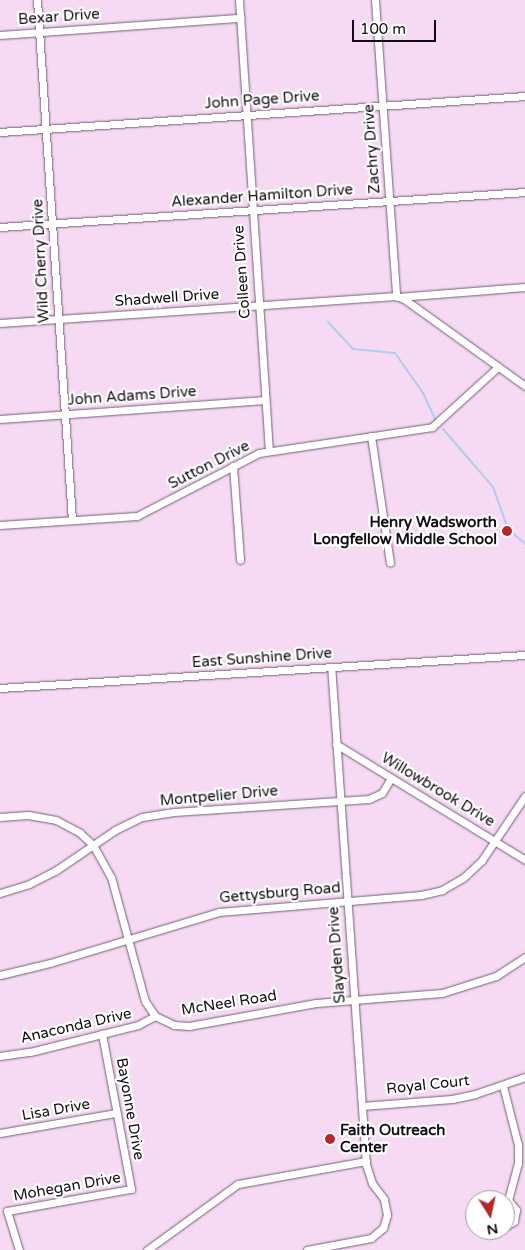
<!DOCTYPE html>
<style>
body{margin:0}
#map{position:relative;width:525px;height:1250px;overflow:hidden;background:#f6daf3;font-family:"Varela Round",sans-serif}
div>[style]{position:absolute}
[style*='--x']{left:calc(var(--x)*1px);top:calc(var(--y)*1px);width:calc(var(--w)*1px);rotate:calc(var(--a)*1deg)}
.stream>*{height:2px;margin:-1px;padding:0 1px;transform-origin:1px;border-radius:1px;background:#accfeb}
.roads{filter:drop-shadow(0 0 1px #755e73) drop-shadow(0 0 1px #755e73)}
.minor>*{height:7px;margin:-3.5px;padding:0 3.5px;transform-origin:3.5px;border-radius:3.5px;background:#fff}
.dots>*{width:14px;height:14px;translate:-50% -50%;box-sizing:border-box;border:2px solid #fff;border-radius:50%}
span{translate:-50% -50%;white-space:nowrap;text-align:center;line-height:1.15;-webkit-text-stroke:4.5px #fff;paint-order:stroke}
.street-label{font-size:15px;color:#130b13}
.poi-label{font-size:15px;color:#130b13;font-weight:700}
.right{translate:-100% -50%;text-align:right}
.left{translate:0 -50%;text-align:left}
.north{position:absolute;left:465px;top:1190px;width:50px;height:50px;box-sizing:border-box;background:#fff;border:1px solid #a19da1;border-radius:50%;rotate:170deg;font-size:14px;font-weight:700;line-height:20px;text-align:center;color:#130b13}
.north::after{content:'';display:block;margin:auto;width:18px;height:22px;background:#b72729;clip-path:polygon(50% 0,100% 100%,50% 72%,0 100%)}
.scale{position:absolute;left:352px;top:20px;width:84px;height:22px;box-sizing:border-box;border:2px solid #130b13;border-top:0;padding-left:6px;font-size:15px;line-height:18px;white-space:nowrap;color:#130b13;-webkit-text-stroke:4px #fff;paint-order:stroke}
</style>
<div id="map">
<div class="stream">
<i style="--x:328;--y:322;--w:37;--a:47"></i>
<i style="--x:353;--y:349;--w:42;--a:5.4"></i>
<i style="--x:395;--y:353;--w:49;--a:55"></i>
<i style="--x:423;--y:393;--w:29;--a:65"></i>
<i style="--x:443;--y:429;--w:77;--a:49.2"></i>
<i style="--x:493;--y:487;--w:45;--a:70.3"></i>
<i style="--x:508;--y:529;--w:23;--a:41"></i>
</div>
<div class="roads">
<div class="minor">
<i style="--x:37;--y:0;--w:521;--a:86.15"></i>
<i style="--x:239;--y:0;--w:452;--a:86.2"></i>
<i style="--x:375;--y:0;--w:297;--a:85.9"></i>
<i style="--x:0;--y:35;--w:241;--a:-4.1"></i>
<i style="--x:0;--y:132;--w:526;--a:-3.92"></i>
<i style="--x:0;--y:227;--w:526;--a:-3.81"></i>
<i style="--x:398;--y:297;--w:127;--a:-4.5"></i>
<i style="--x:0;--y:323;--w:397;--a:-3.9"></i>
<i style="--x:396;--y:296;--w:9;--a:21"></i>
<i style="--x:404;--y:299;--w:149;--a:35.7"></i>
<i style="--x:0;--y:419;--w:266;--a:-4.1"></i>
<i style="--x:371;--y:436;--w:128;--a:81.5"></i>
<i style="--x:233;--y:466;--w:94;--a:85.7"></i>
<i style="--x:0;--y:525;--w:137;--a:-3.8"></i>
<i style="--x:137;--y:516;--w:137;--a:-27.3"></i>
<i style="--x:259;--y:453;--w:175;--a:-8.5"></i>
<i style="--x:432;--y:427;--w:89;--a:-42.3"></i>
<i style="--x:0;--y:688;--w:526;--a:-3.6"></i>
<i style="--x:336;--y:744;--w:222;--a:31.5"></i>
<i style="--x:0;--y:817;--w:28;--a:-4"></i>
<i style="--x:28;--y:815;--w:28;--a:10"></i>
<i style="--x:56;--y:820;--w:27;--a:28"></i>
<i style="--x:80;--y:833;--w:18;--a:43"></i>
<i style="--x:93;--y:845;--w:37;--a:61"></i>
<i style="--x:111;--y:877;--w:129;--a:74.7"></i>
<i style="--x:145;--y:1001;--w:18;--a:56"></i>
<i style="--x:155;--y:1016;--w:21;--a:25"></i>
<i style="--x:174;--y:1025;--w:15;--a:4"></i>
<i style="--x:189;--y:1026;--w:129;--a:-10.3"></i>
<i style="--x:316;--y:1003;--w:126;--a:-4.5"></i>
<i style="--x:442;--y:993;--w:57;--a:-17.5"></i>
<i style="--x:496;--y:976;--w:35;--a:-33"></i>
<i style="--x:0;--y:893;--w:30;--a:-17"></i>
<i style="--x:29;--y:884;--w:29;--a:-27"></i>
<i style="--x:55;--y:871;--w:73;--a:-34.3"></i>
<i style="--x:115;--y:830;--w:30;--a:-26"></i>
<i style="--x:142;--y:817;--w:32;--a:-9"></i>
<i style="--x:174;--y:812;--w:195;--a:-3.8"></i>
<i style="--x:369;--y:799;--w:14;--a:-25"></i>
<i style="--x:382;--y:793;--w:17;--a:-59"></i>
<i style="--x:0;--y:975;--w:51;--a:-13.5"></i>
<i style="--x:50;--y:963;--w:177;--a:-16.8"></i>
<i style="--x:219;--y:912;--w:203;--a:-4.8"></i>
<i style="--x:421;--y:895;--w:22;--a:-13"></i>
<i style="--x:442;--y:890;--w:24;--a:-30"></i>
<i style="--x:463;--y:878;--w:26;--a:-43"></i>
<i style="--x:482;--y:860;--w:77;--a:-56.1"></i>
<i style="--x:0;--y:1056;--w:30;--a:-8"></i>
<i style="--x:30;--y:1052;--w:111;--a:-14"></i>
<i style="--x:138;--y:1025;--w:19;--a:-28"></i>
<i style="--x:503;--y:1086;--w:61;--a:75.7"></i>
<i style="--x:518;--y:1145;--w:18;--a:90"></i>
<i style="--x:518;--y:1163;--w:38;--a:105"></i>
<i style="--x:362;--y:1106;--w:90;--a:-4.4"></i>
<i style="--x:452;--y:1099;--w:24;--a:-12"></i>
<i style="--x:475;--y:1094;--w:53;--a:-18.8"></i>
<i style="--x:0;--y:1133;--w:118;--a:-9.8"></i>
<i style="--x:497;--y:1200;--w:11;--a:0"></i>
<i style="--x:508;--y:1200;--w:13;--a:51"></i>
<i style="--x:516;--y:1210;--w:11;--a:100"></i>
<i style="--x:514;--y:1221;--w:11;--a:146"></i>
<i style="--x:19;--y:1250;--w:41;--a:-107.1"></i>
<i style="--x:7;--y:1211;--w:126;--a:-10.1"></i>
<i style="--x:131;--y:1189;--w:158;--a:-100.6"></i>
<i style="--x:147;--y:1250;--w:112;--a:-36"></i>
<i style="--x:238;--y:1184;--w:130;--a:-10.2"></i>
<i style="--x:307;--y:1250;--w:65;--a:-10.6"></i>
<i style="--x:371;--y:1238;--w:16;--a:-40"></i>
<i style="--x:383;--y:1228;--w:14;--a:-73"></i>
<i style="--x:387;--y:1215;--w:16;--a:-101"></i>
<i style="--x:384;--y:1199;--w:20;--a:-127"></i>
<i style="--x:372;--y:1183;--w:19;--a:-108"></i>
<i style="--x:366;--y:1165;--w:498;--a:-94"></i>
</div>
</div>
<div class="dots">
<i style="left:507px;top:531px;background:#b72729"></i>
<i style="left:330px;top:1139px;background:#b72729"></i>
</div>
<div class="street-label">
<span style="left:59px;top:17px;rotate:-4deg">Bexar Drive</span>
<span style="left:262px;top:100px;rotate:-4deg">John Page Drive</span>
<span style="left:372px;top:149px;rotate:-94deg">Zachry Drive</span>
<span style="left:262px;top:196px;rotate:-4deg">Alexander Hamilton Drive</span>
<span style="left:41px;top:261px;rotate:-93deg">Wild Cherry Drive</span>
<span style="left:242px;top:272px;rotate:-94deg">Colleen Drive</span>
<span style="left:167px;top:298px;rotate:-4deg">Shadwell Drive</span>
<span style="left:132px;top:396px;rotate:-4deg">John Adams Drive</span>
<span style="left:209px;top:465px;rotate:-27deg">Sutton Drive</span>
<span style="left:262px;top:658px;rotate:-4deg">East Sunshine Drive</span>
<span style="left:438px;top:790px;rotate:31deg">Willowbrook Drive</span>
<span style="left:219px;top:796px;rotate:-5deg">Montpelier Drive</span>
<span style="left:280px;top:893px;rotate:-5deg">Gettysburg Road</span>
<span style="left:337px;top:955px;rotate:-94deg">Slayden Drive</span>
<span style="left:229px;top:1003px;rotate:-9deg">McNeel Road</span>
<span style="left:76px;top:1026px;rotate:-13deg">Anaconda Drive</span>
<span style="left:428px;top:1085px;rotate:-6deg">Royal Court</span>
<span style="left:130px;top:1109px;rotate:80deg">Bayonne Drive</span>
<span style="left:56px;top:1110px;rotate:-10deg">Lisa Drive</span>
<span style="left:67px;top:1187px;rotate:-10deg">Mohegan Drive</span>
</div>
<div class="poi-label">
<span class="right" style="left:497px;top:531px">Henry Wadsworth<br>Longfellow Middle School</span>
<span class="left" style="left:340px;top:1139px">Faith Outreach<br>Center</span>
</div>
<div class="north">N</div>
<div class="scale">100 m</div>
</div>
